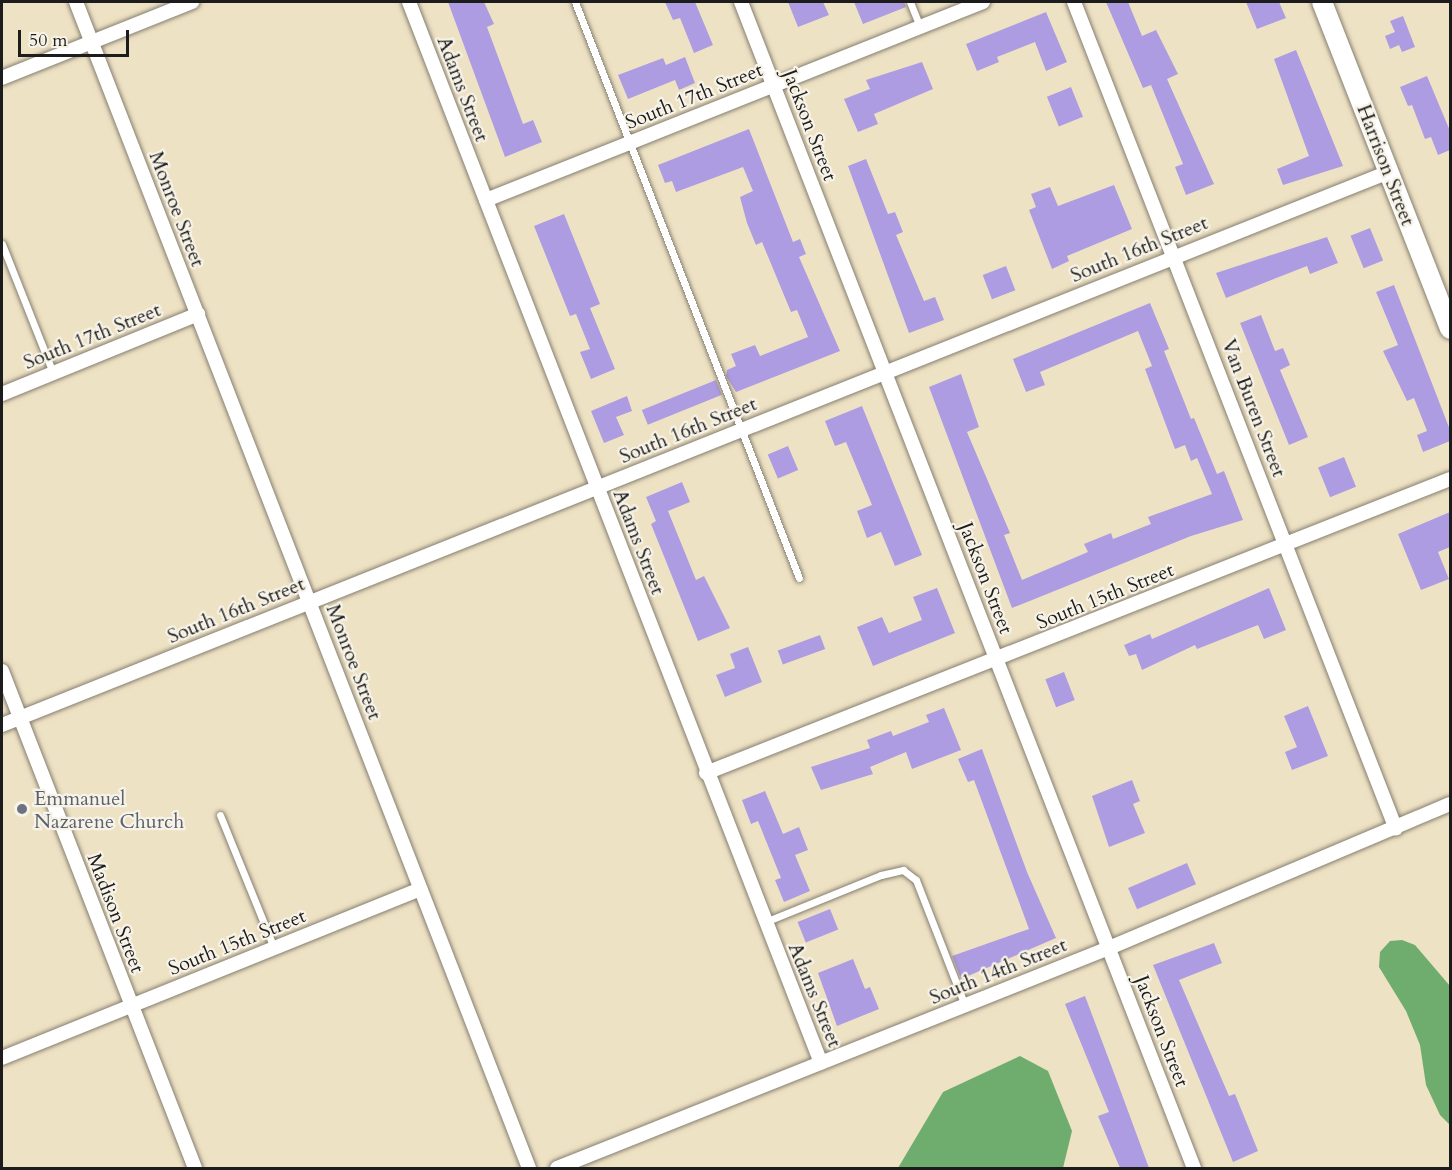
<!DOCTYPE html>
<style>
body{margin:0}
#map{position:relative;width:1452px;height:1170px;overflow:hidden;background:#eee2c4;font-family:Cardo,serif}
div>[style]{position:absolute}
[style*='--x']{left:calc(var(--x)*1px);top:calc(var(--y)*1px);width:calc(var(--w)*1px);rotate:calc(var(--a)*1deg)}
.forest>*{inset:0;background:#6fad6e}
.building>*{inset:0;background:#ae9ce2;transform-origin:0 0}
.roads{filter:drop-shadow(0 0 2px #857f70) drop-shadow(0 0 2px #857f70)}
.lane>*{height:7px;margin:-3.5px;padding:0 3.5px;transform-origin:3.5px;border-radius:3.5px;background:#fff}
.street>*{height:14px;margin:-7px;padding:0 7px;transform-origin:7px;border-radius:7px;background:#fff}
.secondary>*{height:20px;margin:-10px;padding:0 10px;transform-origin:10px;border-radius:10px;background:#fff}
.dots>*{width:16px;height:16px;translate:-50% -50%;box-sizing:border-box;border:3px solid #f7f3e8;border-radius:50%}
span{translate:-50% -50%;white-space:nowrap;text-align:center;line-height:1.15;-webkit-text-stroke:4.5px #f7f3e8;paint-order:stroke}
.street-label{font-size:20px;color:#1c1c1c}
.worship-label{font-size:20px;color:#5b616d}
.left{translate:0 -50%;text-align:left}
.frame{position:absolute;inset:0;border:3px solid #1c1c1c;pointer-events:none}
.scale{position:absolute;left:18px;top:30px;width:111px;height:27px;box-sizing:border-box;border:3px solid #1c1c1c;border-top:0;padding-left:8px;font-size:18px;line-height:21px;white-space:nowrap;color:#1c1c1c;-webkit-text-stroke:4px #f7f3e8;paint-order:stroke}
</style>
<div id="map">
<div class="forest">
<i style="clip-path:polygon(1402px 940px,1415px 945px,1450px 986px,1450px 1125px,1440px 1115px,1426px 1085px,1420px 1045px,1406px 1011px,1379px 967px,1380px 952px,1390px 941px)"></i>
<i style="clip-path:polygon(1020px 1056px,1048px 1071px,1072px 1131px,1063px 1168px,898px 1168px,943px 1092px)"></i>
</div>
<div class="building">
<i style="clip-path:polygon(448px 2px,484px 2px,494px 24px,487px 27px,523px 124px,533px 120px,542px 142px,505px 157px)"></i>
<i style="clip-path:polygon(665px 2px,695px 2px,713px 45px,694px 53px,680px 18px,673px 20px)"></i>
<i style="clip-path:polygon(788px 2px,823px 2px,829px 15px,798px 27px)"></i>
<i style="clip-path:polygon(854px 2px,904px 2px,906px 7px,863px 24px)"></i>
<i style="clip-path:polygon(1106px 2px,1128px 2px,1142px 36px,1156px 30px,1178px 74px,1167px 79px,1214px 184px,1186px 195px,1175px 167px,1183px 164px,1166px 122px,1151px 85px,1143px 88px)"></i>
<i style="clip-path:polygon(1246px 2px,1279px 2px,1286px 18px,1257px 29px)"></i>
<i style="clip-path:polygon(1046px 12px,1067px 62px,1046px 71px,1035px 42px,997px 57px,999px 62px,977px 71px,966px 44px)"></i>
<i style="clip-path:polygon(1403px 16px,1415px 47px,1402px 52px,1399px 45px,1390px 49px,1385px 36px,1395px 32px,1390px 21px)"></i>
<i style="clip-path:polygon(1296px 50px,1343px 166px,1283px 185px,1277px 169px,1309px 156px,1274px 59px)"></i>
<i style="clip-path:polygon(685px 57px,695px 83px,679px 90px,675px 80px,628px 99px,618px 75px,663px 58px,666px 65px)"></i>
<i style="clip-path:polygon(922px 62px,933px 89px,874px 114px,878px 124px,858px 132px,844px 99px,870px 89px,866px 80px)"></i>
<i style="clip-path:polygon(1427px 76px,1450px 131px,1450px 150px,1438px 155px,1431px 137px,1425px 139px,1412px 105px,1408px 106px,1400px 87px)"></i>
<i style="left:1071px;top:87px;width:32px;height:26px;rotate:68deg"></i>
<i style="clip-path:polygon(749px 129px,793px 242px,800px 239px,806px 254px,799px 257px,840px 351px,736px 392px,726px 376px,727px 370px,736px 366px,731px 354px,755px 345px,760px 356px,808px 337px,797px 310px,791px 312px,762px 242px,756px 245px,747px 223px,740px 197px,753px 191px,743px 167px,676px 192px,672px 181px,665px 183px,658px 165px)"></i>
<i style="clip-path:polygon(866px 159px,888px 214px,895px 212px,903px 232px,896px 235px,924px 301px,935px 297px,944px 320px,909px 333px,848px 166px)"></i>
<i style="clip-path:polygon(1114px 185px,1132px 229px,1067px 256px,1069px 261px,1052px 269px,1029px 210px,1036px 207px,1031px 194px,1050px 187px,1058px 206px)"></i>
<i style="clip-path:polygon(564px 214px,600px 304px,590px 308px,615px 369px,591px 379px,580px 352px,590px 349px,576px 314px,570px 316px,534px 226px)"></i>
<i style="left:1370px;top:228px;width:35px;height:21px;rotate:68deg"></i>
<i style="clip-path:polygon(1327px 237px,1338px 263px,1310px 274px,1307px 266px,1226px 298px,1216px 273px)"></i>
<i style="left:1006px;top:266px;width:26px;height:25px;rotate:69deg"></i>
<i style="clip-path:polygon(1394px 285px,1450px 430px,1450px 441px,1423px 452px,1417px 435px,1427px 431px,1414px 398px,1407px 401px,1383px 351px,1398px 345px,1376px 292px)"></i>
<i style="clip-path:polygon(1150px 303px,1169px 349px,1164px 351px,1191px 419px,1194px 418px,1217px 474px,1224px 471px,1243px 520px,1191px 536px,1012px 608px,929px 387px,961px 374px,979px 427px,967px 432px,1010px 533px,1004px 535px,1022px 580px,1088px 552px,1084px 544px,1111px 533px,1113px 539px,1151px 524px,1148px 517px,1212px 494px,1197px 458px,1191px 461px,1185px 445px,1175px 449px,1145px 369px,1152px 366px,1138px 331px,1040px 372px,1045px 385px,1026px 392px,1013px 359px)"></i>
<i style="clip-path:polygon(1261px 315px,1275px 351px,1283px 348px,1290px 365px,1280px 370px,1308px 437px,1289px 445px,1240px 323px)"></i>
<i style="left:716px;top:380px;width:16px;height:80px;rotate:68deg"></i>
<i style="clip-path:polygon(627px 396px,632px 411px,616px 417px,624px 435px,604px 443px,591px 411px)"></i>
<i style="clip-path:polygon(862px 406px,922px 555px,895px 566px,881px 532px,867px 538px,857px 511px,872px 505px,846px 442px,835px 446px,825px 421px)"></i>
<i style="left:788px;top:446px;width:26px;height:22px;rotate:67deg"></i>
<i style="left:1344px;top:457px;width:32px;height:28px;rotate:68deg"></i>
<i style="clip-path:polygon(682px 482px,690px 502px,668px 511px,696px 580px,704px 576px,730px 628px,698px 641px,651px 524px,656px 521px,646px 497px)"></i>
<i style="clip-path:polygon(1450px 512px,1450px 547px,1438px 552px,1449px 579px,1421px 590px,1398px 534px)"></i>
<i style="clip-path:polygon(937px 588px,955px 633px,873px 666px,857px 627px,882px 617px,889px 633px,922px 620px,913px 597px)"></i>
<i style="clip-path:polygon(1269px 588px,1286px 630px,1264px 639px,1258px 625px,1197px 649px,1195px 645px,1142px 670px,1136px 654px,1129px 656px,1124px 645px,1150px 634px,1152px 639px)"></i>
<i style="left:820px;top:635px;width:15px;height:45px;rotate:70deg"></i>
<i style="clip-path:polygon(748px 647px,762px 682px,725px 697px,716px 675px,735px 668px,730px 654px)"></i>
<i style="left:1064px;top:672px;width:30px;height:20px;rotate:69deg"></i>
<i style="clip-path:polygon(1308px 706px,1328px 756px,1292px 770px,1285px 752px,1297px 747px,1284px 716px)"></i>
<i style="clip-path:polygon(944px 708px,961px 750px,912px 769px,906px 752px,870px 767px,873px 774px,821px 790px,811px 767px,870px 748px,867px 740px,891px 731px,893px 736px,929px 722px,926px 715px)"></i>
<i style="clip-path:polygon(982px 749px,1027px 872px,1056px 938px,961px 979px,952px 956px,1029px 929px,974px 780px,968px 782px,958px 759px)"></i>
<i style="clip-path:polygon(1132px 780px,1140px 801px,1133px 804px,1145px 833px,1109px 847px,1092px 796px)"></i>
<i style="clip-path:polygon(765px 791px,783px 834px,799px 827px,808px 850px,795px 855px,810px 891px,784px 902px,775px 880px,781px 878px,758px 821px,751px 824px,742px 800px)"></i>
<i style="left:1187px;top:863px;width:23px;height:64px;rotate:67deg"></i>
<i style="left:830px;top:909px;width:22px;height:35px;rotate:68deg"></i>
<i style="clip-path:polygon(1214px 943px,1222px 963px,1179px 980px,1229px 1096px,1235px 1094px,1258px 1151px,1233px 1162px,1153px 965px)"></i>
<i style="clip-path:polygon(853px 959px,865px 989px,870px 987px,879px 1009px,837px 1026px,818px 973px)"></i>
<i style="clip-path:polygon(1085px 996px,1111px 1065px,1149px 1168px,1120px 1168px,1098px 1116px,1109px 1112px,1065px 1004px)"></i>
</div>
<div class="roads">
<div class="lane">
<i style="--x:575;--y:2;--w:618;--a:68.75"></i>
<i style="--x:910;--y:2;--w:27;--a:68"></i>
<i style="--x:2;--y:244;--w:139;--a:68.4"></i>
<i style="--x:220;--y:815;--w:144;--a:67.9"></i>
<i style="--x:765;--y:922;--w:125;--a:-22.1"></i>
<i style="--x:881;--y:875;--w:23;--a:-13"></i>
<i style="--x:903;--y:870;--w:16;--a:38"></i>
<i style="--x:916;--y:880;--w:135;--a:68.7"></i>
</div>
<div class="street">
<i style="--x:76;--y:2;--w:1251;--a:68.77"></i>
<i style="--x:409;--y:2;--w:1138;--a:68.78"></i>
<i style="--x:741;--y:2;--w:1251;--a:68.77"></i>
<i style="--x:1074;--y:2;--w:887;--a:68.73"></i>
<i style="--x:2;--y:78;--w:205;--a:-21.8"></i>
<i style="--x:486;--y:200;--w:535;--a:-21.72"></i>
<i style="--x:2;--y:394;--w:212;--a:-22.2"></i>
<i style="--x:2;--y:671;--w:533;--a:68.78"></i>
<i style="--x:2;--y:725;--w:1493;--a:-21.74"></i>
<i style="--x:706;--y:773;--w:800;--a:-21.56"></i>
<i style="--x:2;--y:1058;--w:451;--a:-22"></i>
<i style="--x:557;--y:1168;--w:594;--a:-21.73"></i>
<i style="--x:1109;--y:948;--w:370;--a:-22.9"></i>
</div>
<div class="secondary">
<i style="--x:1322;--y:2;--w:351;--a:68.6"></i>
</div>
</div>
<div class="dots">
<i style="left:22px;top:809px;background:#6b7280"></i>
</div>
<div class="street-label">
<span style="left:463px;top:89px;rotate:69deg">Adams Street</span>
<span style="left:694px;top:96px;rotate:-22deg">South 17th Street</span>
<span style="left:810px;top:125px;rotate:69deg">Jackson Street</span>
<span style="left:1386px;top:165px;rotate:69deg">Harrison Street</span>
<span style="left:177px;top:209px;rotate:69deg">Monroe Street</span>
<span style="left:1139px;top:249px;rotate:-22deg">South 16th Street</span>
<span style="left:92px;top:336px;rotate:-22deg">South 17th Street</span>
<span style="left:1254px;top:408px;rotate:69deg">Van Buren Street</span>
<span style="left:688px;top:430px;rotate:-22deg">South 16th Street</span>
<span style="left:639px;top:542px;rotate:69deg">Adams Street</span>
<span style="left:986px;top:578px;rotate:69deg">Jackson Street</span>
<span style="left:1105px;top:596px;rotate:-22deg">South 15th Street</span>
<span style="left:236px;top:610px;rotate:-22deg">South 16th Street</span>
<span style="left:354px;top:662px;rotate:69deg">Monroe Street</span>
<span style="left:116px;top:913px;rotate:69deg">Madison Street</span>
<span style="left:237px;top:942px;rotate:-22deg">South 15th Street</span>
<span style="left:998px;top:971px;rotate:-22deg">South 14th Street</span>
<span style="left:815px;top:995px;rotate:68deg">Adams Street</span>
<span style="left:1162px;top:1031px;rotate:69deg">Jackson Street</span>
</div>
<div class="worship-label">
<span class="left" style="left:34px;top:810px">Emmanuel<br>Nazarene Church</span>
</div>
<div class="frame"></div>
<div class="scale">50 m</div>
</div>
